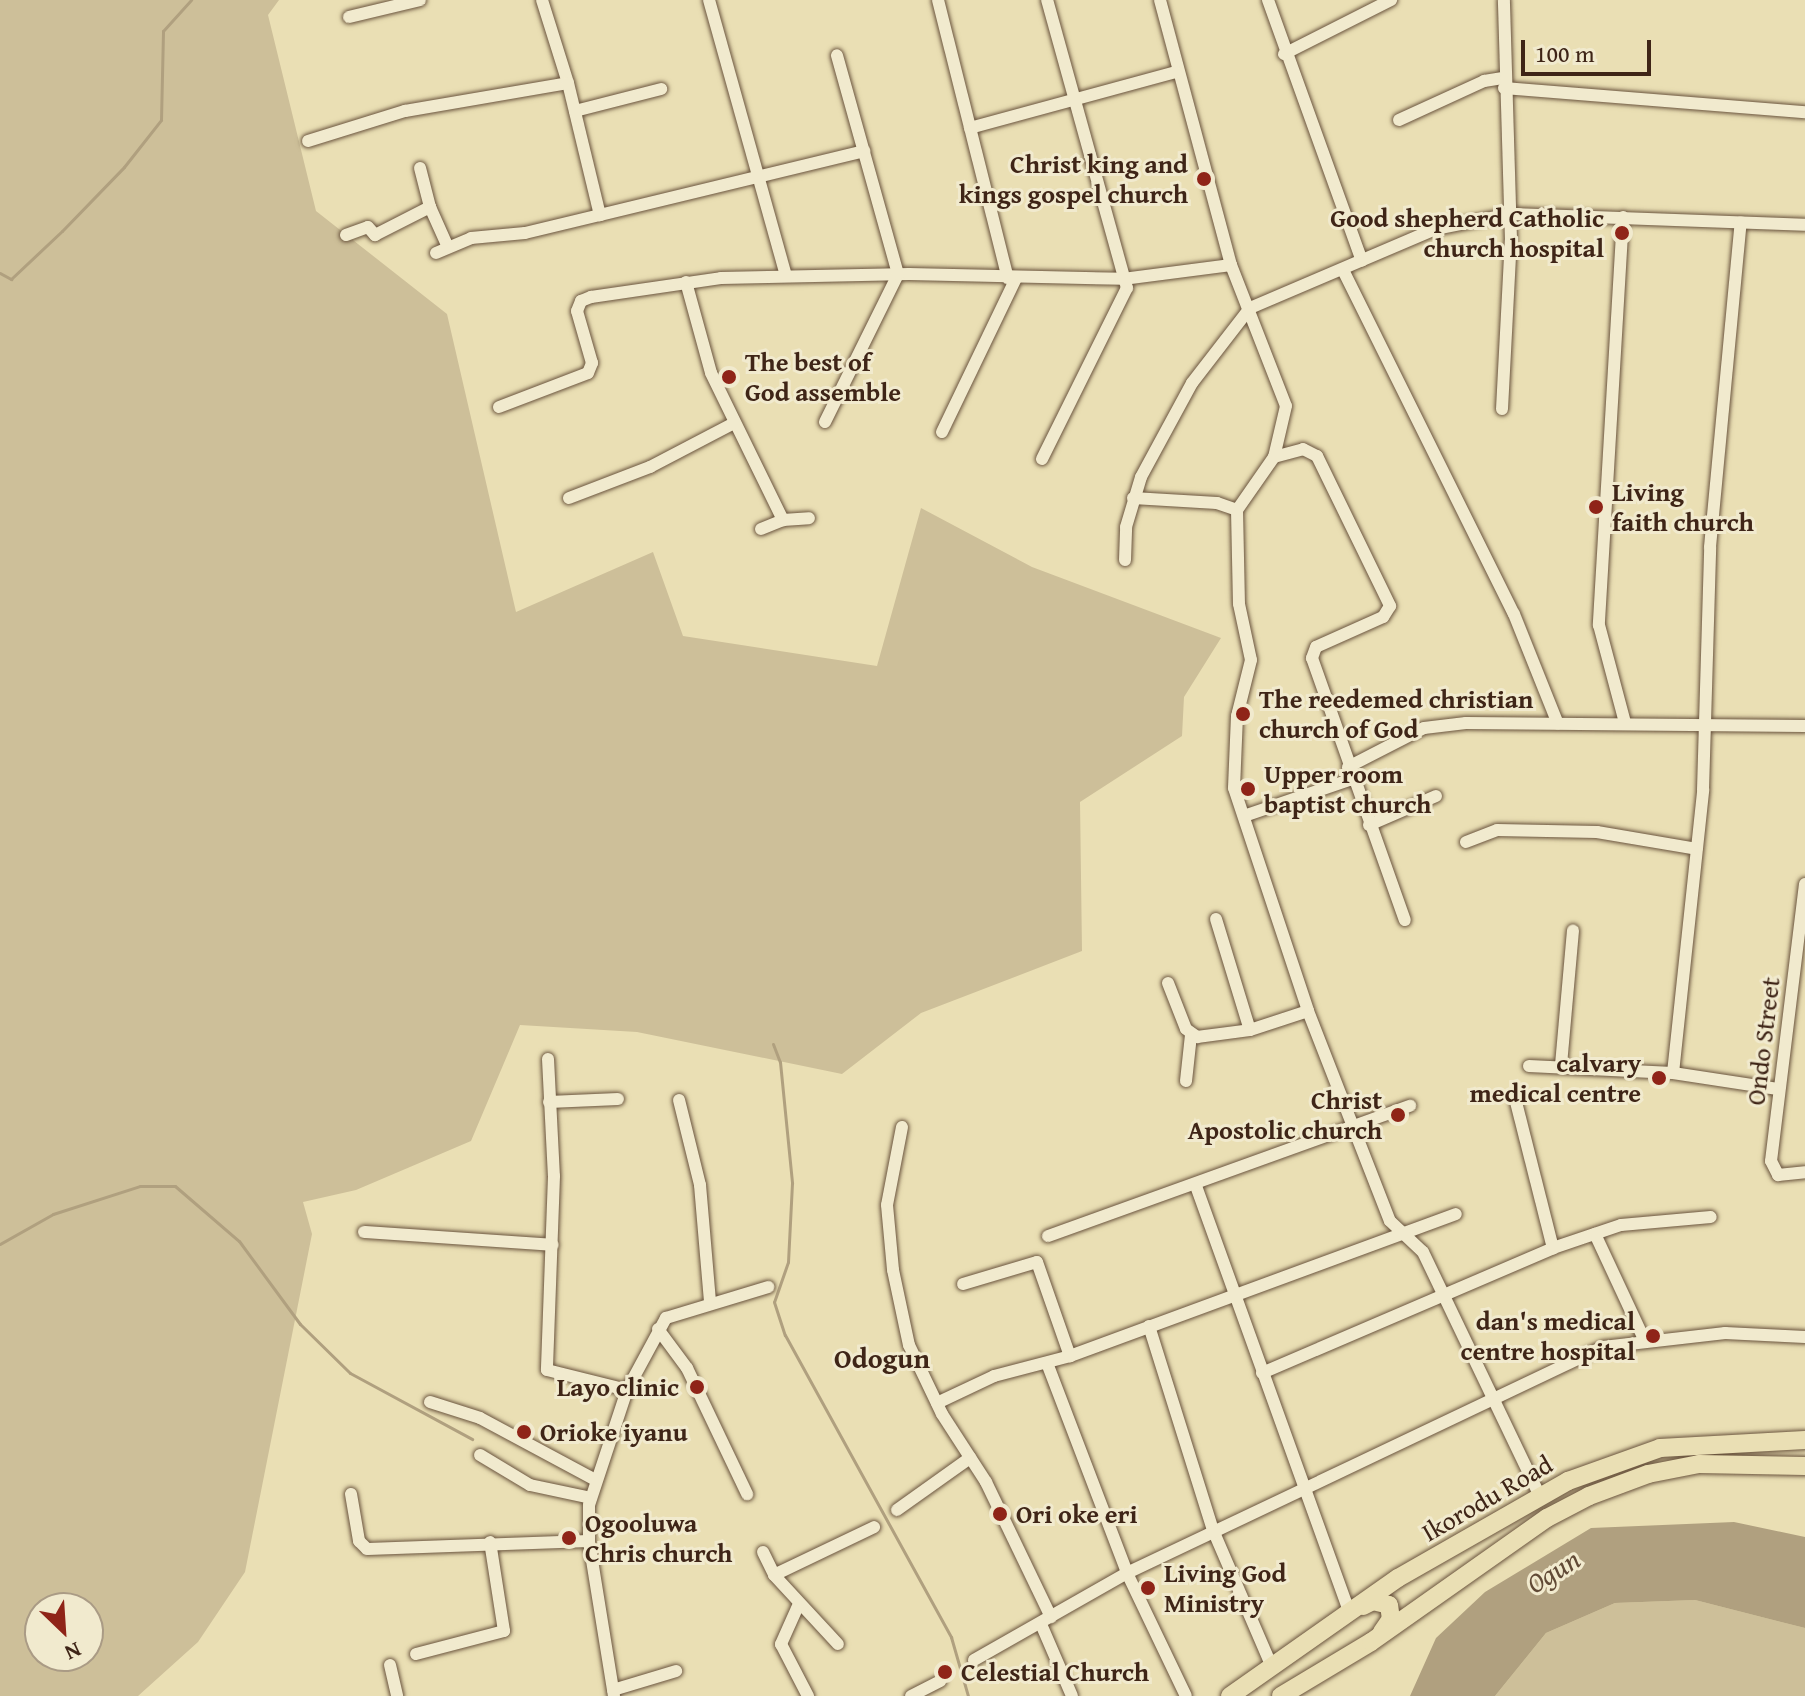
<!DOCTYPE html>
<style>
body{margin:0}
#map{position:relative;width:1805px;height:1696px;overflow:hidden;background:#eadfb4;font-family:"Gentium Book Plus",serif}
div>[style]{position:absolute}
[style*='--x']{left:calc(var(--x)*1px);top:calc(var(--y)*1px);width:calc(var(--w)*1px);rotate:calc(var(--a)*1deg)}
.green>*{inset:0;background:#cdbf99}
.water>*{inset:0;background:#b0a07f}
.stream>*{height:3px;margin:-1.5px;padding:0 1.5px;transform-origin:1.5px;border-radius:1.5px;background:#b0a07f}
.roads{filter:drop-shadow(0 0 2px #6a543e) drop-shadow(0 0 2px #6a543e)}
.minor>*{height:12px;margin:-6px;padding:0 6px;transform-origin:6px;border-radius:6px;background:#f1eace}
.highway>*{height:18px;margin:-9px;padding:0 9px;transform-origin:9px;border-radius:9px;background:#eadfb4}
.dots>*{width:22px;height:22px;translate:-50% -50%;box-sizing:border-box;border:4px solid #f1eace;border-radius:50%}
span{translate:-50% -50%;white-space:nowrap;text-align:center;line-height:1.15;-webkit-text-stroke:6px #f1eace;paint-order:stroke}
.poi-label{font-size:26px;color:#3f2517;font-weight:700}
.right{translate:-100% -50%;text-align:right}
.left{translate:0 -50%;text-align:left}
.street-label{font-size:26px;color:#3f2517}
.neighbourhood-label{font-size:28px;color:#3f2517;font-weight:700}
.water-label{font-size:28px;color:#614a36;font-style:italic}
.north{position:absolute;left:24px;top:1592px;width:80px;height:80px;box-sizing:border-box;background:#f1eace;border:2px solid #aa9b85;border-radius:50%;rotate:155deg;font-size:22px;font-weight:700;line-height:32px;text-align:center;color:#3f2517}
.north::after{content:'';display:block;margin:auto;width:28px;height:36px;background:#8f2418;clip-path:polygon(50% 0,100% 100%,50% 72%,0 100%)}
.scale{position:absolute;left:1521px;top:40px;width:130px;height:36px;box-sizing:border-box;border:4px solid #3f2517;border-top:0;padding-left:10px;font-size:24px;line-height:28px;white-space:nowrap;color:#3f2517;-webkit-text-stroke:6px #f1eace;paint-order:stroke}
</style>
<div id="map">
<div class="green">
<i style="clip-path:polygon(evenodd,0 0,279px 0,268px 15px,316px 211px,447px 314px,516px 612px,653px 552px,683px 636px,877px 666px,921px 508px,1032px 567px,1221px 638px,1184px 697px,1182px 736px,1080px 802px,1082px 951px,921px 1013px,842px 1074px,637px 1032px,520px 1025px,471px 1141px,356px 1190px,303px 1202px,312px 1234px,245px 1572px,198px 1642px,138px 1696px,0 1696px,0 0,40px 1608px,88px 1608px,88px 1656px,40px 1656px,40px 1608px)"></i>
<i style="clip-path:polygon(1695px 1600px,1805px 1628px,1805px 1696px,1495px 1696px,1546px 1633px,1615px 1603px)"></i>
</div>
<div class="water">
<i style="clip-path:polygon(1734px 1522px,1805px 1537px,1805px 1628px,1695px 1600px,1615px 1603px,1546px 1633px,1495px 1696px,1410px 1696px,1436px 1638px,1485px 1592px,1591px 1528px)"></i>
</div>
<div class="stream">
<i style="--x:0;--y:273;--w:13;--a:29"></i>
<i style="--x:11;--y:279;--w:70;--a:-43.3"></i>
<i style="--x:62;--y:231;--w:89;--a:-45.9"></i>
<i style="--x:124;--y:167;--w:60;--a:-51.8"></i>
<i style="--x:161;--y:120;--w:89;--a:-88.7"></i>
<i style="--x:163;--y:31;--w:42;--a:-47.9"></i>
<i style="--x:773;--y:1044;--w:19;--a:69"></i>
<i style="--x:780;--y:1062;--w:122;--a:84.3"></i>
<i style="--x:792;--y:1183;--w:79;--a:92.9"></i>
<i style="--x:788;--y:1262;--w:42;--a:109.3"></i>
<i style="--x:774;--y:1302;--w:35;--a:72"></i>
<i style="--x:785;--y:1335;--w:345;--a:61.2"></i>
<i style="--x:951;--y:1637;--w:61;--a:73.9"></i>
<i style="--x:0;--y:1244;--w:61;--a:-29.5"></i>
<i style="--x:53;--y:1214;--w:91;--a:-17.8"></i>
<i style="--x:140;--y:1186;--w:35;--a:0"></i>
<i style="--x:175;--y:1186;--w:84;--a:40.7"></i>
<i style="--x:239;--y:1241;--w:103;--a:53.7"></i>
<i style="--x:300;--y:1324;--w:70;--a:44.4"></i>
<i style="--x:350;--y:1373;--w:139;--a:28.4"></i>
</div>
<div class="roads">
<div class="minor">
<i style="--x:542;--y:0;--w:87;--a:72.6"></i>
<i style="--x:709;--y:0;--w:286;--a:74.4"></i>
<i style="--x:938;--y:0;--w:287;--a:75.9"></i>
<i style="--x:1160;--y:0;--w:274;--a:75"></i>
<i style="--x:1231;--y:265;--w:151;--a:68.7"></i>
<i style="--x:1286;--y:406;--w:52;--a:103.2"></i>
<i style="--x:1274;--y:457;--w:65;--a:124.9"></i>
<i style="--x:1237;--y:510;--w:94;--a:88.8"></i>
<i style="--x:1239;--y:604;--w:57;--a:77.9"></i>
<i style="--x:1251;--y:660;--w:58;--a:104"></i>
<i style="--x:1237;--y:716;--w:72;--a:92.4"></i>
<i style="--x:1234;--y:788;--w:235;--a:71.6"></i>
<i style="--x:1308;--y:1011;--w:225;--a:68.7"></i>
<i style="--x:1390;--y:1221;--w:45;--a:43.2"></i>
<i style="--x:1423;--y:1252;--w:271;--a:64.4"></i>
<i style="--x:1268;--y:0;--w:277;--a:70.2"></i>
<i style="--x:349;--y:17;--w:73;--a:-13.5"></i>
<i style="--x:1284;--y:54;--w:120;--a:-26.8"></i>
<i style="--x:1504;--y:88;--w:302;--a:4.6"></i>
<i style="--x:575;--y:111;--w:89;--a:-14.3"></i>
<i style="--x:1399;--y:120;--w:94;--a:-24.6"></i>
<i style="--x:1484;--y:81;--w:19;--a:-9"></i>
<i style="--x:970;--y:128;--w:213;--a:-15.2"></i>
<i style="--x:308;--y:141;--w:102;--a:-17.2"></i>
<i style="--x:405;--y:111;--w:165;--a:-9.7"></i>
<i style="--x:568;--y:83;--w:136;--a:76.4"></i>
<i style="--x:600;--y:215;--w:272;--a:-13.6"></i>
<i style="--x:420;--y:168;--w:40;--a:75.6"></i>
<i style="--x:1623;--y:217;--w:409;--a:93.4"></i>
<i style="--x:1599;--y:625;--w:101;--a:75.1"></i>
<i style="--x:346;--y:235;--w:23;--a:-20"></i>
<i style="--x:368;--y:227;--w:11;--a:49"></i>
<i style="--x:375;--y:235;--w:62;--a:-27"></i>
<i style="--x:430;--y:207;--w:42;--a:65.9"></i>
<i style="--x:436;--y:253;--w:38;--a:-23"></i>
<i style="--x:471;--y:238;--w:54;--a:-5.3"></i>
<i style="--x:525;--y:233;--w:77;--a:-13.5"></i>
<i style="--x:1343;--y:270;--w:384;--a:63.6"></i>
<i style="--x:1514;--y:614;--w:118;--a:68.2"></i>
<i style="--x:686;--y:282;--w:94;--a:74.6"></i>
<i style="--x:711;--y:373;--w:164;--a:63.9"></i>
<i style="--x:499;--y:407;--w:95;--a:-20.9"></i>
<i style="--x:588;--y:373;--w:11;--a:-68"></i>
<i style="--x:592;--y:363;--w:54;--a:-106.1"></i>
<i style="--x:577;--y:311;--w:11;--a:-68"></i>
<i style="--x:581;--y:301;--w:11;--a:-22"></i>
<i style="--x:591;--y:297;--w:131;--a:-8.3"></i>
<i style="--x:721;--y:278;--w:188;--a:-1.2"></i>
<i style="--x:909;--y:274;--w:214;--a:1.3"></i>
<i style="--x:1123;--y:279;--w:109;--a:-7.4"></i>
<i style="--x:1502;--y:409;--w:169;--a:-87"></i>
<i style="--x:1511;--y:240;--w:240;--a:-91.7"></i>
<i style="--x:825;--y:422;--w:165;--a:-63.7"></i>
<i style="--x:898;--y:274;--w:227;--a:-105.6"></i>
<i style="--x:942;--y:432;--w:171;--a:-64.3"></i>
<i style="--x:1274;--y:457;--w:30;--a:-15"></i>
<i style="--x:1303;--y:449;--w:16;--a:27"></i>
<i style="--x:1317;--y:456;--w:167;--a:64"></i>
<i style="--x:1390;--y:606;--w:13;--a:122"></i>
<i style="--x:1383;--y:617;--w:73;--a:155.9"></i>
<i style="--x:1316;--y:647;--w:12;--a:110"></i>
<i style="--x:1312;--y:658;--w:278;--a:70.5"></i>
<i style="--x:1042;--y:459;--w:191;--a:-63.6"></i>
<i style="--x:1127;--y:288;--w:299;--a:-105.5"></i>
<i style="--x:569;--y:498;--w:87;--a:-20.9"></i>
<i style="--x:650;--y:467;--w:95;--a:-27.6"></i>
<i style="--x:1133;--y:498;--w:84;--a:3.4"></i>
<i style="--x:1217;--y:503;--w:21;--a:19"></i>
<i style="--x:761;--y:529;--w:24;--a:-22"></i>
<i style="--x:783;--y:520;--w:26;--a:-4"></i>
<i style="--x:1125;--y:560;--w:33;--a:-88"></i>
<i style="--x:1126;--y:527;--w:52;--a:-73.3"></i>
<i style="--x:1141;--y:477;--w:107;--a:-61.5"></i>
<i style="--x:1192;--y:383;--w:95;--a:-52.3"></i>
<i style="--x:1250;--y:308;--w:201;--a:-23.1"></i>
<i style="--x:1435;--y:229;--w:77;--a:-11.2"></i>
<i style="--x:1511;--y:214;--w:294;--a:2.1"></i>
<i style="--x:1348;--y:767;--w:85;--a:-27.2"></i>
<i style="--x:1424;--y:728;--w:42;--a:-6.8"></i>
<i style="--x:1466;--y:723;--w:339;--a:0.5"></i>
<i style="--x:1244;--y:816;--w:114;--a:-18.9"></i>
<i style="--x:1369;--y:825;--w:73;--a:-23.4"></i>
<i style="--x:1466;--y:842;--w:33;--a:-21"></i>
<i style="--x:1497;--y:830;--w:100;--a:1.1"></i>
<i style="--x:1597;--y:832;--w:101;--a:9.6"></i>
<i style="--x:1805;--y:884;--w:279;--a:97"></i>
<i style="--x:1771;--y:1161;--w:16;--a:63"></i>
<i style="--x:1778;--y:1175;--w:27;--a:-6"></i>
<i style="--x:1216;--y:919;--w:116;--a:73"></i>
<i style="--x:1168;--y:983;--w:49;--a:68.6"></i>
<i style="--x:1186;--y:1029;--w:14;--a:36"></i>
<i style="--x:1197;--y:1037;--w:53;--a:-7.5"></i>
<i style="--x:1250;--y:1030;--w:61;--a:-18.1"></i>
<i style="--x:548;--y:1059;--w:117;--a:87.1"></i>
<i style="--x:554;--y:1176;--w:194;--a:92.1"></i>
<i style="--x:547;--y:1370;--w:82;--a:14"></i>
<i style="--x:1561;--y:1065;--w:135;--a:-84.9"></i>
<i style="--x:1529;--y:1066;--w:144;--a:2.8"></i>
<i style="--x:1673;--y:1073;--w:106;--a:8.7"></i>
<i style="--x:1673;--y:1073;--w:285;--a:-83.9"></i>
<i style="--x:1703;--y:790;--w:243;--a:-88.3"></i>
<i style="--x:1710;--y:547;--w:326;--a:-84.6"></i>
<i style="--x:1186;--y:1081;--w:46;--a:-83.8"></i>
<i style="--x:679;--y:1100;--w:88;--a:76.1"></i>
<i style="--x:700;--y:1185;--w:116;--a:85.1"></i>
<i style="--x:549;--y:1102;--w:69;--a:-2.5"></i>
<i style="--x:1516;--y:1102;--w:151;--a:75.8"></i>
<i style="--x:902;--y:1127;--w:79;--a:100.9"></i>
<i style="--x:887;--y:1205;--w:65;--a:84.7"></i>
<i style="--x:893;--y:1270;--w:77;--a:78"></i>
<i style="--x:909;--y:1345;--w:76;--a:64.4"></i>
<i style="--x:942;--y:1414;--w:81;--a:57.1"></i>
<i style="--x:986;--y:1482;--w:150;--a:64.3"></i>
<i style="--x:1196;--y:1186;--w:453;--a:70.2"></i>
<i style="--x:364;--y:1232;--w:189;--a:3.9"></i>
<i style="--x:1595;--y:1234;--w:118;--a:65"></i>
<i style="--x:1048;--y:1236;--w:385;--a:-19.8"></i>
<i style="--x:963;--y:1284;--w:77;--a:-16.6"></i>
<i style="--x:1037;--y:1262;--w:100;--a:70.7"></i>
<i style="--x:1149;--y:1326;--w:214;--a:72.6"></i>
<i style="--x:1213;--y:1530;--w:149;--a:66.7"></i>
<i style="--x:658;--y:1329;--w:49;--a:53.4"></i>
<i style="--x:687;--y:1368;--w:140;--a:64.5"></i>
<i style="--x:1047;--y:1363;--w:225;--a:69.1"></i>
<i style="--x:1127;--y:1573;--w:136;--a:64.4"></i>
<i style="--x:1262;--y:1373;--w:317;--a:-23.2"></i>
<i style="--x:1553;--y:1248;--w:72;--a:-18.7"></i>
<i style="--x:1621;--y:1225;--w:90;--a:-5.1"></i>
<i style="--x:430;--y:1402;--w:52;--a:17.7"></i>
<i style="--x:480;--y:1418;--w:129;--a:28.2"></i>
<i style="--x:937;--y:1403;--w:63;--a:-25.3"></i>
<i style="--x:994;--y:1376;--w:79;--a:-14.7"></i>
<i style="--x:1070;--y:1356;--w:411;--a:-20.2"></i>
<i style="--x:480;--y:1455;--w:58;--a:31"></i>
<i style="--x:530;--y:1485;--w:62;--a:12"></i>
<i style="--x:351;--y:1494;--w:48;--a:80.3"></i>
<i style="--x:359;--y:1541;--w:11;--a:45"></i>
<i style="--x:367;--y:1549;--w:222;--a:-2.1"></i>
<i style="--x:897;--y:1510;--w:90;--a:-35.5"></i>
<i style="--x:763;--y:1552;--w:25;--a:64"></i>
<i style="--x:774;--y:1575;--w:111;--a:-25.6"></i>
<i style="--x:774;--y:1575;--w:94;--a:47.2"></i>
<i style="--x:798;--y:1606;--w:42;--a:114.1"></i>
<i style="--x:781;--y:1644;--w:59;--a:62.6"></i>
<i style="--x:1041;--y:1624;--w:78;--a:66.7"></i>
<i style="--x:416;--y:1654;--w:91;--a:-14.6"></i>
<i style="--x:504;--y:1631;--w:90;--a:-98.9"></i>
<i style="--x:974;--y:1660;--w:176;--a:-29.6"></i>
<i style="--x:1127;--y:1573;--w:527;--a:-25.4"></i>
<i style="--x:1603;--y:1347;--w:123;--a:-6.5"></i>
<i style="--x:1725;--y:1333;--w:80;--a:2.9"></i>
<i style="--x:390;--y:1665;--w:32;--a:77"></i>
<i style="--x:613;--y:1690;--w:66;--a:-16.8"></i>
<i style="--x:614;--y:1696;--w:157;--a:-99.2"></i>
<i style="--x:589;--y:1541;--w:36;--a:-90"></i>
<i style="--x:589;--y:1505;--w:121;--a:-71.7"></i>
<i style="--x:627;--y:1390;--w:82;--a:-61.6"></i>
<i style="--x:666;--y:1318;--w:107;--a:-16.9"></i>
<i style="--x:911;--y:1696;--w:33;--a:-27"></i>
</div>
<div class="highway">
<i style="--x:1363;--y:1606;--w:11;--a:-27"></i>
<i style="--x:1373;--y:1601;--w:16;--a:14"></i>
<i style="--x:1389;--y:1605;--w:14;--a:82"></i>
<i style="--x:1391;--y:1619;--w:16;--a:125"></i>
<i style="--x:1230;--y:1696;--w:205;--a:-35.1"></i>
<i style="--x:1398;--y:1578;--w:196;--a:-29.7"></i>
<i style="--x:1568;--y:1481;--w:98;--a:-19.7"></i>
<i style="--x:1660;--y:1448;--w:145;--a:-3.2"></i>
<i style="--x:1281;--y:1696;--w:105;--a:-31"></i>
<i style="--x:1371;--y:1642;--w:215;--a:-35.2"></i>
<i style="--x:1547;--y:1518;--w:47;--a:-27.6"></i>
<i style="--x:1589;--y:1496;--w:63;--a:-20.4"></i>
<i style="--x:1648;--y:1474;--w:52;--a:-11.1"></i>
<i style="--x:1699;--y:1464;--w:106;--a:1.1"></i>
</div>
</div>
<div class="dots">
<i style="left:1204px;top:179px;background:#8f2418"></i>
<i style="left:1622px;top:233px;background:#8f2418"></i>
<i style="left:729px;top:377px;background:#8f2418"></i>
<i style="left:1596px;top:507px;background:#8f2418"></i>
<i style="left:1243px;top:714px;background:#8f2418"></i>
<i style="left:1248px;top:789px;background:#8f2418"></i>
<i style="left:1659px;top:1078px;background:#8f2418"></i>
<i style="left:1398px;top:1115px;background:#8f2418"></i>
<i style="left:1653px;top:1336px;background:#8f2418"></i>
<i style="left:697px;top:1387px;background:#8f2418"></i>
<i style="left:524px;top:1432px;background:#8f2418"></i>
<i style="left:1000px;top:1514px;background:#8f2418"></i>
<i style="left:569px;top:1538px;background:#8f2418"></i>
<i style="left:1148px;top:1588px;background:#8f2418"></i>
<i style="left:945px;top:1672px;background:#8f2418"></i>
</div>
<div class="poi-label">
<span class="right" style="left:1188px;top:179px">Christ king and<br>kings gospel church</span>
<span class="right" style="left:1604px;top:233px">Good shepherd Catholic<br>church hospital</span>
<span class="left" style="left:745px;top:377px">The best of<br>God assemble</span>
<span class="left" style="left:1612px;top:507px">Living<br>faith church</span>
<span class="left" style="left:1259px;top:714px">The reedemed christian<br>church of God</span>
<span class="left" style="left:1264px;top:789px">Upper room<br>baptist church</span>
<span class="right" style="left:1641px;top:1078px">calvary<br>medical centre</span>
<span class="right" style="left:1382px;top:1115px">Christ<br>Apostolic church</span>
<span class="right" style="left:1635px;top:1336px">dan's medical<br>centre hospital</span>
<span class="right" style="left:679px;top:1387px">Layo clinic</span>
<span class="left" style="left:540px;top:1432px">Orioke iyanu</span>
<span class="left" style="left:1016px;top:1514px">Ori oke eri</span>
<span class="left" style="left:585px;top:1538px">Ogooluwa<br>Chris church</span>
<span class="left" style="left:1164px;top:1588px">Living God<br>Ministry</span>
<span class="left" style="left:961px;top:1672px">Celestial Church</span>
</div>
<div class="street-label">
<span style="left:1763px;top:1041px;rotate:-83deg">Ondo Street</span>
<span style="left:1487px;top:1498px;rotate:-30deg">Ikorodu Road</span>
</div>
<div class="neighbourhood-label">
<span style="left:882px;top:1358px">Odogun</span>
</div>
<div class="water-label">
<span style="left:1553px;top:1571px;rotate:-32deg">Ogun</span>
</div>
<div class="north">N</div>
<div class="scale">100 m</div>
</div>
